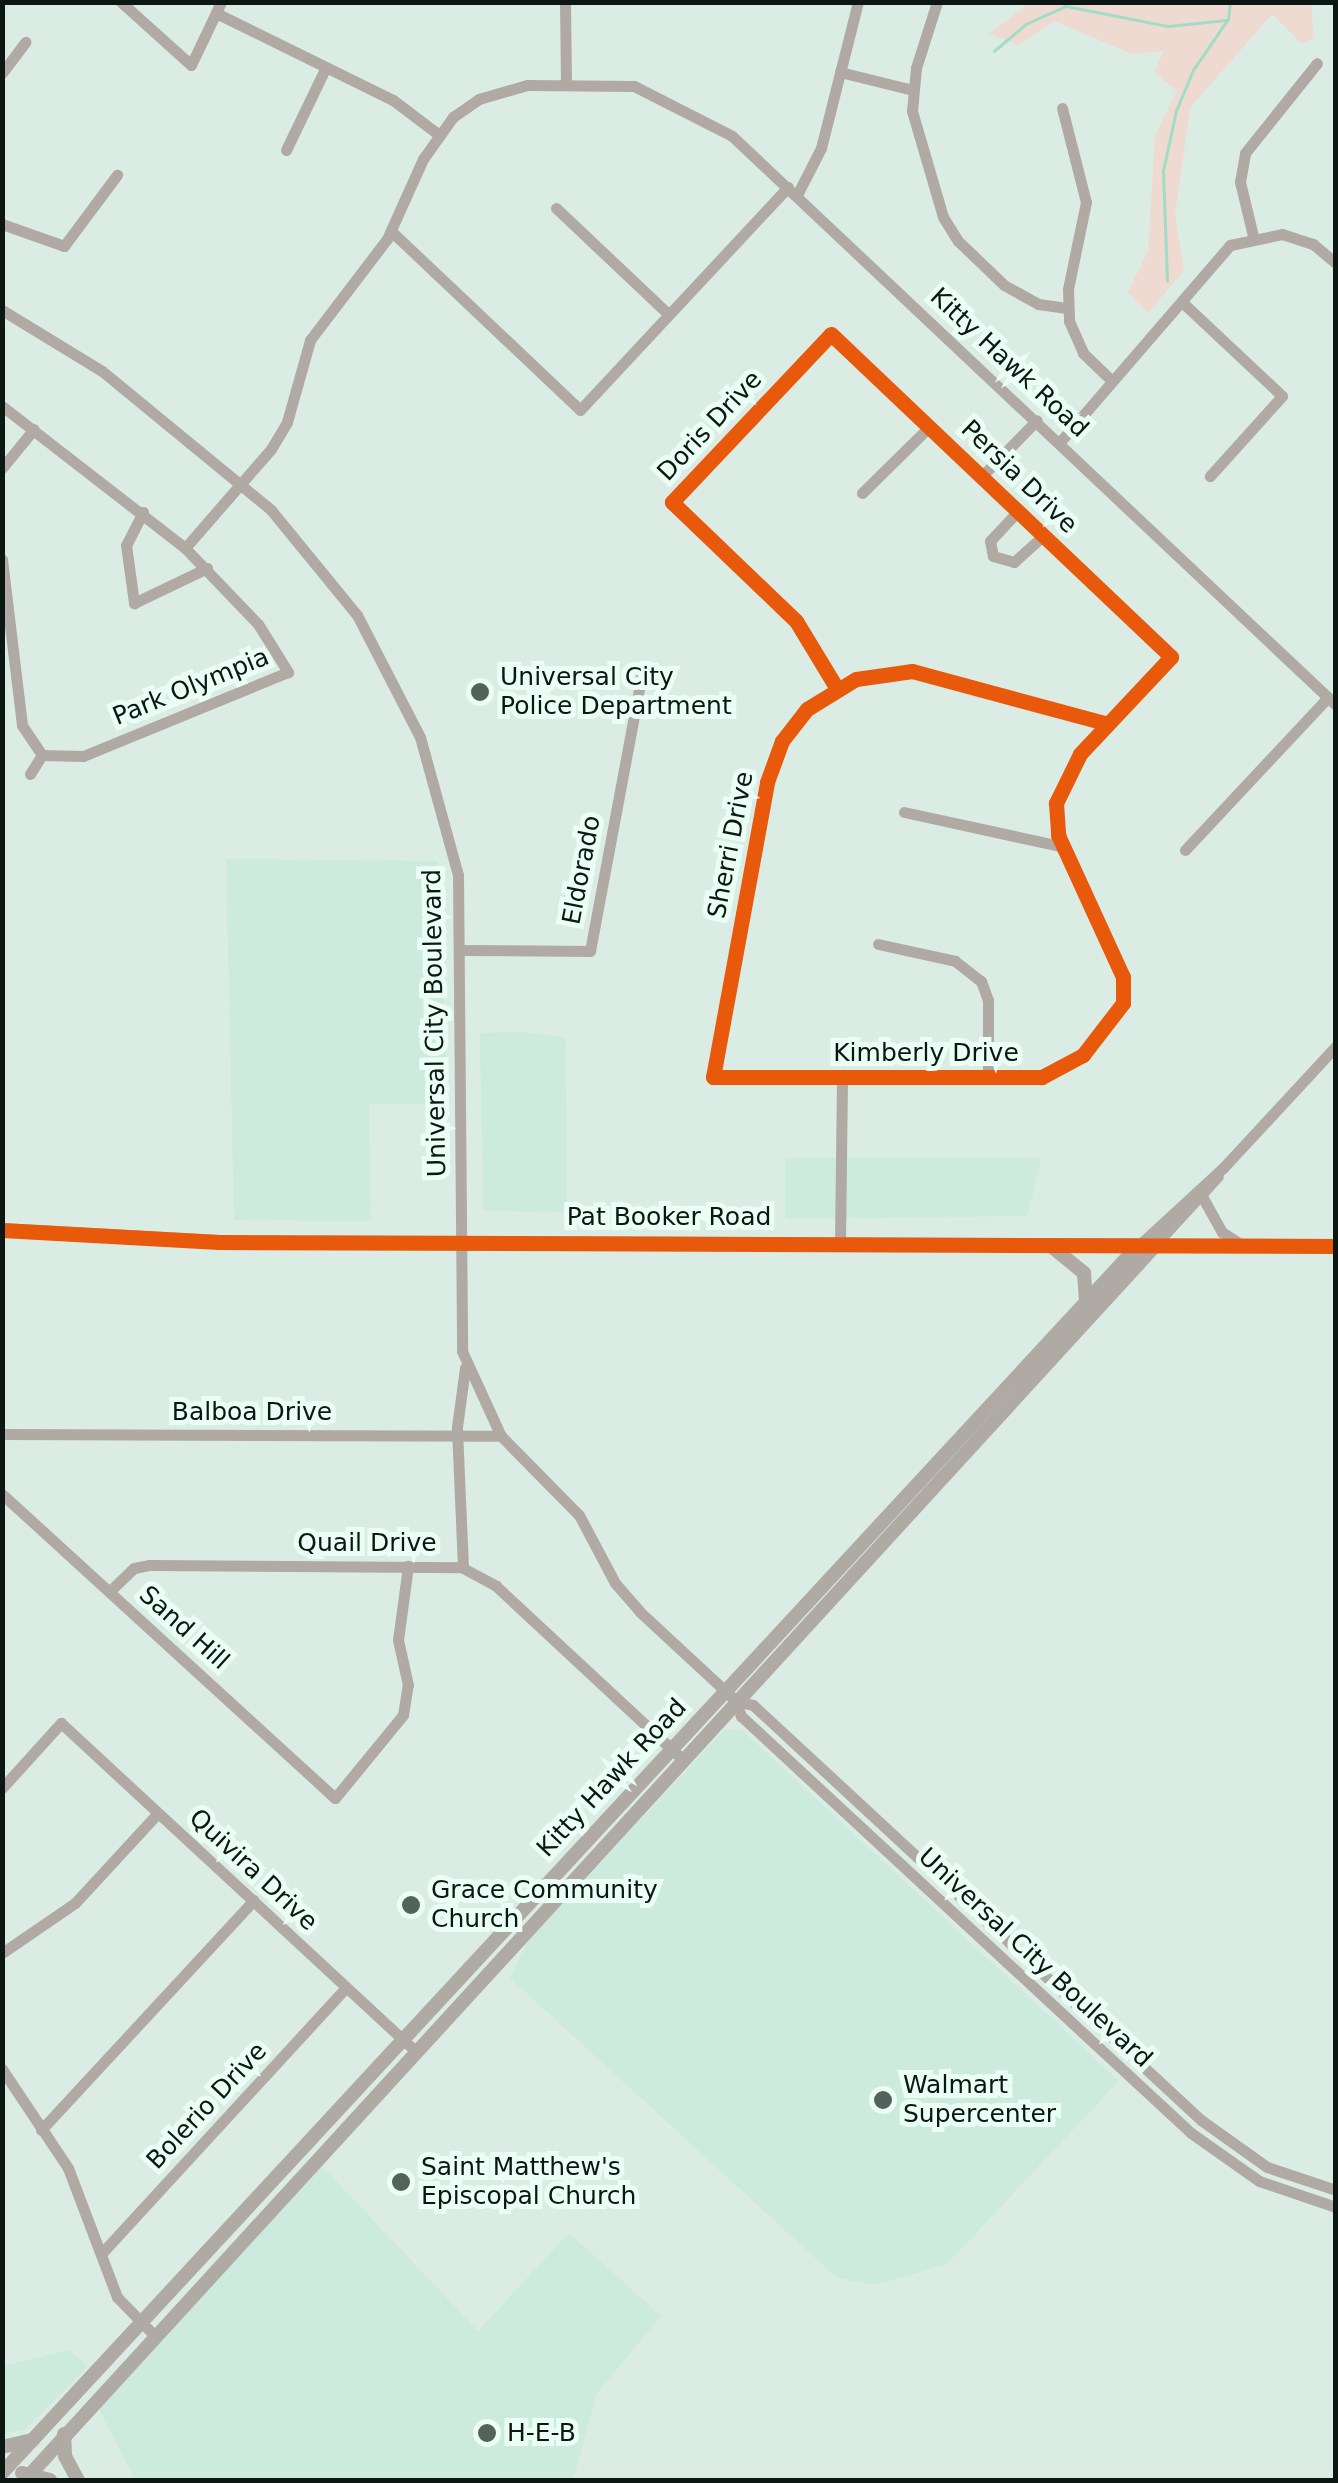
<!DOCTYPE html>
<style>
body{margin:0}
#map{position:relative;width:1338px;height:2483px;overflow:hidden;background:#dbece5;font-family:"DejaVu Sans",sans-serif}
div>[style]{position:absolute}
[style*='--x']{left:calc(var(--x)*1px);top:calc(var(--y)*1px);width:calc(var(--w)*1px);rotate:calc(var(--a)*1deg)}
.built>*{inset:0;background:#cceade}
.green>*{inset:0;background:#efdad2}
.stream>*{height:2.5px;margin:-1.25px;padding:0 1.25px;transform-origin:1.25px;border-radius:1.25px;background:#a1ddc6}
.minor>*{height:11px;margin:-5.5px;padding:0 5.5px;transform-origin:5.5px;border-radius:5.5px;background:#b1a9a4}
.major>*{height:14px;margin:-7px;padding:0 7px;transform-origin:7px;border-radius:7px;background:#afaba4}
.cycleway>*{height:15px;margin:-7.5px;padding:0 7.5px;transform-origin:7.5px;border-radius:7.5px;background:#e8590c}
.dots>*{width:28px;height:28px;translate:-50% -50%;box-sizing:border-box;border:5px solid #eafef5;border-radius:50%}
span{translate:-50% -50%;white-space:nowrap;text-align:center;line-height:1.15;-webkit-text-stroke:10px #eafef5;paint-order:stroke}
.street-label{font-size:25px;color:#0c1713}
.poi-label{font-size:25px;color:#0c1713}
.left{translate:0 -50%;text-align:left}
.frame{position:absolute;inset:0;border:5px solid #0c1713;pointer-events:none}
</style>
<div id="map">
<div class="built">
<i style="clip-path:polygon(226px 859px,438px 861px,448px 1104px,369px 1104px,371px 1221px,234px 1220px)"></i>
<i style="clip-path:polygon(525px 1032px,566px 1038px,567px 1212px,483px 1211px,480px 1033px)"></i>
<i style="clip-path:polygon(785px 1158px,1040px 1158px,1040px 1166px,1027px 1216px,785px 1219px)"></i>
<i style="clip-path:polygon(725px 1729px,742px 1730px,1119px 2081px,947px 2264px,876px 2285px,837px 2278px,510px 1978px,528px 1941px)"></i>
<i style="clip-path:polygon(320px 2164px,478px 2331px,569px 2233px,661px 2316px,597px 2393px,573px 2480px,135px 2480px,99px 2409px)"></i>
<i style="clip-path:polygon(69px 2350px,88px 2366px,26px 2429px,3px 2434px,3px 2366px)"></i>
</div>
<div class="green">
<i style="clip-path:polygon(1311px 2px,1314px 38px,1302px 44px,1272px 14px,1190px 108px,1175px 214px,1184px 271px,1148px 313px,1128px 292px,1148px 251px,1155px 135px,1177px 91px,1154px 72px,1164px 51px,1132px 54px,1054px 21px,1019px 45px,989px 34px,1029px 3px)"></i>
</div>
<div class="stream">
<i style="--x:994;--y:51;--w:42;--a:-40.2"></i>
<i style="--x:1026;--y:24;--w:44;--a:-24.2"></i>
<i style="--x:1066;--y:6;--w:104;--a:11.1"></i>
<i style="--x:1168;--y:26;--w:58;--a:-5.9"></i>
<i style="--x:1167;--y:281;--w:110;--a:-92.1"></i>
<i style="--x:1163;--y:171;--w:61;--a:-77.8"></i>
<i style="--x:1176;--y:111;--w:44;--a:-67.5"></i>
<i style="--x:1193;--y:70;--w:62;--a:-55.5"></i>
<i style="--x:1228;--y:19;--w:17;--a:-83"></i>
</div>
<div class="minor">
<i style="--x:121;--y:2;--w:94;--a:42"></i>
<i style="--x:191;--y:65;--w:70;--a:-64.5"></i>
<i style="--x:565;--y:2;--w:81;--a:89.3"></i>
<i style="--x:937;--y:2;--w:69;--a:107.7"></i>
<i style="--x:916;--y:68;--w:43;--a:95.3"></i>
<i style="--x:912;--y:111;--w:110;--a:73.7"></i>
<i style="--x:943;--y:217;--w:28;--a:58"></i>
<i style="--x:958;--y:241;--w:64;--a:43.7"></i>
<i style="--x:1004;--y:285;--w:39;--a:29"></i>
<i style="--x:1038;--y:304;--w:29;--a:8"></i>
<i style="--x:216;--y:13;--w:197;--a:26.2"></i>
<i style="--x:393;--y:100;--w:56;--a:37.1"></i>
<i style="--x:840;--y:72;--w:75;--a:13.9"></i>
<i style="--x:2;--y:73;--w:39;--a:-53"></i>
<i style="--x:1062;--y:108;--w:97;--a:75.7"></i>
<i style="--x:1086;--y:202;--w:89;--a:101.7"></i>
<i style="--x:1068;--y:289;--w:32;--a:88"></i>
<i style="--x:1069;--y:321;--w:35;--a:66"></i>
<i style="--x:1083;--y:353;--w:40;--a:44"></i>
<i style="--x:286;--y:150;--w:92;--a:-64.3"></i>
<i style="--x:797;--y:195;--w:53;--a:-62.9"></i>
<i style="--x:821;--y:148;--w:151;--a:-75.8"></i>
<i style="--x:556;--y:208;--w:154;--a:43.4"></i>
<i style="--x:2;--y:224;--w:66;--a:19.5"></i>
<i style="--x:64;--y:246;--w:89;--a:-53.3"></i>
<i style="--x:391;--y:231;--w:260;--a:43.4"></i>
<i style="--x:580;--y:410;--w:305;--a:-47"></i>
<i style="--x:1253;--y:236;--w:56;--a:-103.5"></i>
<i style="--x:1240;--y:182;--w:29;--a:-80"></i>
<i style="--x:1245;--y:153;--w:115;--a:-51.3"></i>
<i style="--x:1182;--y:302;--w:137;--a:43.2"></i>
<i style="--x:1282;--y:396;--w:108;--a:132"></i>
<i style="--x:2;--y:310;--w:117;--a:31.4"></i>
<i style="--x:102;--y:371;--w:219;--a:39.4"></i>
<i style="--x:271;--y:510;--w:136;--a:50.7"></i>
<i style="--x:357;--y:615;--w:137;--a:62.7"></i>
<i style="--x:420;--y:737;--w:143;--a:74.6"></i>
<i style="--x:458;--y:875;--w:476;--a:89.5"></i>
<i style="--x:462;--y:1351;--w:94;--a:65.4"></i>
<i style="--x:501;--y:1436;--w:111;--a:45.4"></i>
<i style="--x:579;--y:1515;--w:77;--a:62.1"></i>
<i style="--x:615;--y:1583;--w:38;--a:49"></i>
<i style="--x:640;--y:1612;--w:131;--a:42.8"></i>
<i style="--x:736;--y:1701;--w:17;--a:13"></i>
<i style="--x:753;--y:1705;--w:611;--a:42.81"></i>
<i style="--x:1201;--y:2120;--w:81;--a:35.5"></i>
<i style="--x:1267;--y:2167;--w:73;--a:18.4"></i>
<i style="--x:2;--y:406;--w:232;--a:37.8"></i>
<i style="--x:185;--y:548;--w:105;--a:46.2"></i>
<i style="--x:258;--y:624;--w:57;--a:58"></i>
<i style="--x:288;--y:672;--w:222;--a:157.7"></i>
<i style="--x:83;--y:756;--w:41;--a:-178.6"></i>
<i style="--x:42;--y:755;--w:36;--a:-124"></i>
<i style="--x:22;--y:725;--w:167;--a:-96.9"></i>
<i style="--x:1060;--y:442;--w:260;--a:-49.2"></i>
<i style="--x:1230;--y:245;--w:53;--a:-11.9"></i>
<i style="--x:1282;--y:234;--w:33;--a:18"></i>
<i style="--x:1313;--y:244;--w:30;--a:40"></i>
<i style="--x:2;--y:468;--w:50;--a:-50.6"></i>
<i style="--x:982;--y:476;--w:78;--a:-45.5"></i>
<i style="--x:862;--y:493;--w:95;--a:-44.6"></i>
<i style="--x:1018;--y:511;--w:41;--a:133"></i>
<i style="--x:990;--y:541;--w:15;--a:79"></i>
<i style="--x:993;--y:556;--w:22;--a:16"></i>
<i style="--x:1014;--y:562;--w:40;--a:-42"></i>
<i style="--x:143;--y:512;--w:37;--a:117"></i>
<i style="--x:126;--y:545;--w:59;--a:82.1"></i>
<i style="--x:134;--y:603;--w:81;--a:-25.6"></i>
<i style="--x:185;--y:548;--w:131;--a:-49"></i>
<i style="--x:271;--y:449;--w:31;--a:-59"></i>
<i style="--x:287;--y:422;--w:85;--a:-74.3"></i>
<i style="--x:310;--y:340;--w:127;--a:-52.7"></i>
<i style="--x:387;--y:239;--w:88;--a:-65.8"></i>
<i style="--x:423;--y:159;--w:52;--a:-54.5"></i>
<i style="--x:453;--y:117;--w:32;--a:-35"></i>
<i style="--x:479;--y:99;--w:50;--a:-16.3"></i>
<i style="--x:527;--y:85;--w:107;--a:0.5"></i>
<i style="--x:634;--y:86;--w:110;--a:27"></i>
<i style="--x:732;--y:136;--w:830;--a:43.29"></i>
<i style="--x:836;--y:687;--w:77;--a:-121.2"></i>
<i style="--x:796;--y:621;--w:172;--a:-136.2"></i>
<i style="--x:672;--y:502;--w:231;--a:-46.6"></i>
<i style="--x:831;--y:334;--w:469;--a:43.5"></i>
<i style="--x:1171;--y:657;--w:133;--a:133.2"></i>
<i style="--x:1080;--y:754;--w:55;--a:116.1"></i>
<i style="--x:1056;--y:803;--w:32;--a:86"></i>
<i style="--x:1058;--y:835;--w:156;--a:65.4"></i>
<i style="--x:1123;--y:977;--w:26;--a:90"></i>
<i style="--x:1123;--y:1003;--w:66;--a:127.6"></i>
<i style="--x:1083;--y:1055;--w:47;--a:151.8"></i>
<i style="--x:1042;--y:1077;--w:329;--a:180"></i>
<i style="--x:713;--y:1077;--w:300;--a:-79.6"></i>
<i style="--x:767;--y:782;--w:44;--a:-69.9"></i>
<i style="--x:782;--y:741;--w:41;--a:-52"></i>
<i style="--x:807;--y:709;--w:57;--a:-31.5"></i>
<i style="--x:856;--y:679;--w:57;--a:-8.1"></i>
<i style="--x:912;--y:671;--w:203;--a:15.1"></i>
<i style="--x:30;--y:774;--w:22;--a:-58"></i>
<i style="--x:904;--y:812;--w:164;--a:12.3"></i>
<i style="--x:1185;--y:850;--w:209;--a:-46.9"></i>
<i style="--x:878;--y:944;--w:79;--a:12.4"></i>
<i style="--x:955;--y:961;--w:33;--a:38"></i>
<i style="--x:981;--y:981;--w:20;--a:70"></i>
<i style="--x:988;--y:1000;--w:78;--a:90"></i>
<i style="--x:459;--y:950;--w:131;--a:0.4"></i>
<i style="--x:590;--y:951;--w:287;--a:-79.4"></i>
<i style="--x:1203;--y:1198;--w:39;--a:61"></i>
<i style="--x:1222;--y:1232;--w:24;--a:33"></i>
<i style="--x:840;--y:1243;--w:165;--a:-89.3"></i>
<i style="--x:1137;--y:1247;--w:117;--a:-42.6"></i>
<i style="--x:1223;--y:1168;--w:166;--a:-47.2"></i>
<i style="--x:1153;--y:1247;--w:96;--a:-47.5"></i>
<i style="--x:2;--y:1434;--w:499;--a:0.2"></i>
<i style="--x:2;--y:1494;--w:451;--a:42.4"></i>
<i style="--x:335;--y:1798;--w:107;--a:-50.7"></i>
<i style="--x:403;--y:1715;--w:30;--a:-81"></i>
<i style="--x:408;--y:1685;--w:46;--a:-102.5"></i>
<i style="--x:398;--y:1640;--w:75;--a:-82.3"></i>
<i style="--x:463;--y:1567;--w:140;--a:-92.5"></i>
<i style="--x:457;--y:1427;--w:60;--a:-82.3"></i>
<i style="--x:110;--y:1591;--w:33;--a:-44"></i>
<i style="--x:134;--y:1568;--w:15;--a:-11"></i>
<i style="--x:149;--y:1565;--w:312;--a:0.4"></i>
<i style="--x:461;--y:1567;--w:40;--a:28"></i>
<i style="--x:496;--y:1586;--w:254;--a:42.9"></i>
<i style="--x:736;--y:1701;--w:16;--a:72"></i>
<i style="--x:741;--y:1716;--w:614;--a:42.82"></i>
<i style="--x:1191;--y:2133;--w:83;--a:35.2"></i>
<i style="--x:1259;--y:2181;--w:81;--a:18.7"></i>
<i style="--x:2;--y:1788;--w:88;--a:-47.8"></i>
<i style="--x:61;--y:1723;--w:481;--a:42.8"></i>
<i style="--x:2;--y:1953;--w:88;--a:-34.4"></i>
<i style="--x:75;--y:1903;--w:122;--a:-47.3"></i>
<i style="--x:2;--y:2069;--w:119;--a:56.3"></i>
<i style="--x:68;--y:2168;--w:138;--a:69.2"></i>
<i style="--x:117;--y:2297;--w:52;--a:45.8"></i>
<i style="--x:41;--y:2130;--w:313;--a:-47.2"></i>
<i style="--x:101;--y:2254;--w:362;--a:-47.4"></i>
</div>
<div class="major">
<i style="--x:2;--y:1230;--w:217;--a:3.2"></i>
<i style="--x:219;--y:1242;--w:1117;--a:0.21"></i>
<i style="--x:1051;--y:1246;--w:43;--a:39.3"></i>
<i style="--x:1084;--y:1273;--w:28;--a:86"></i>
<i style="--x:64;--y:2434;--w:22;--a:87"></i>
<i style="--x:65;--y:2456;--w:27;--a:62"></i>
<i style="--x:2;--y:2447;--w:32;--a:-13"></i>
<i style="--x:2;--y:2473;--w:1671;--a:-47.21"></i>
<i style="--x:22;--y:2473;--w:29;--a:14"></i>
<i style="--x:25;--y:2480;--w:1670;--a:-47.52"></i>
</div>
<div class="cycleway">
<i style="--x:836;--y:687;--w:77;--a:-121.2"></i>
<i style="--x:796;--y:621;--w:172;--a:-136.2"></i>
<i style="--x:672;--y:502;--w:231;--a:-46.6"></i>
<i style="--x:831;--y:334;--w:469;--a:43.5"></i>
<i style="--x:1171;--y:657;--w:133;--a:133.2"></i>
<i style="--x:1080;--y:754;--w:55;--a:116.1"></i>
<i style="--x:1056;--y:803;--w:32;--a:86"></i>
<i style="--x:1058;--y:835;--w:156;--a:65.4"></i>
<i style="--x:1123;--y:977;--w:26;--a:90"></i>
<i style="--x:1123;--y:1003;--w:66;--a:127.6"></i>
<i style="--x:1083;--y:1055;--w:47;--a:151.8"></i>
<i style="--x:1042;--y:1077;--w:329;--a:180"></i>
<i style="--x:713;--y:1077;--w:300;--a:-79.6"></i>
<i style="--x:767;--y:782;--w:44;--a:-69.9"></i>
<i style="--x:782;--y:741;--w:41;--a:-52"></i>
<i style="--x:807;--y:709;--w:57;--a:-31.5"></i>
<i style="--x:856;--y:679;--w:57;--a:-8.1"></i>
<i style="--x:912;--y:671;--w:203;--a:15.1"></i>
<i style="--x:2;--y:1230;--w:217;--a:3.2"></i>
<i style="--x:219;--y:1242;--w:1117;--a:0.21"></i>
</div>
<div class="dots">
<i style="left:480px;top:692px;background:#54625c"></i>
<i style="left:411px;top:1905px;background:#54625c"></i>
<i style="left:883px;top:2100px;background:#54625c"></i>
<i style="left:401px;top:2182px;background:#54625c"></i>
<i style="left:487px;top:2433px;background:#54625c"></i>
</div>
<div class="street-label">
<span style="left:1009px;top:363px;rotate:43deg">Kitty Hawk Road</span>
<span style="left:710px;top:426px;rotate:-47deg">Doris Drive</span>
<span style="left:1019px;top:477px;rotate:44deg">Persia Drive</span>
<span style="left:191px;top:687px;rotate:-22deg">Park Olympia</span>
<span style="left:731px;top:845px;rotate:-79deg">Sherri Drive</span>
<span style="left:582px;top:870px;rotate:-79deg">Eldorado</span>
<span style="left:435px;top:1023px;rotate:-91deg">Universal City Boulevard</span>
<span style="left:926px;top:1053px">Kimberly Drive</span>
<span style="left:669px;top:1217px">Pat Booker Road</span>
<span style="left:252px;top:1412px">Balboa Drive</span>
<span style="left:367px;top:1543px">Quail Drive</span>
<span style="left:184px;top:1628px;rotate:42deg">Sand Hill</span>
<span style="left:612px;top:1778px;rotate:-47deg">Kitty Hawk Road</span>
<span style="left:253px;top:1870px;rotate:43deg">Quivira Drive</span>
<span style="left:1035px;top:1958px;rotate:43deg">Universal City Boulevard</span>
<span style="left:207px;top:2106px;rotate:-47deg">Bolerio Drive</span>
</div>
<div class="poi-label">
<span class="left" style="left:500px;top:692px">Universal City<br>Police Department</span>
<span class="left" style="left:431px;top:1905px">Grace Community<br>Church</span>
<span class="left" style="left:903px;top:2100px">Walmart<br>Supercenter</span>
<span class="left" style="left:421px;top:2182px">Saint Matthew's<br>Episcopal Church</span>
<span class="left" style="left:507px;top:2433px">H-E-B</span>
</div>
<div class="frame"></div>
</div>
